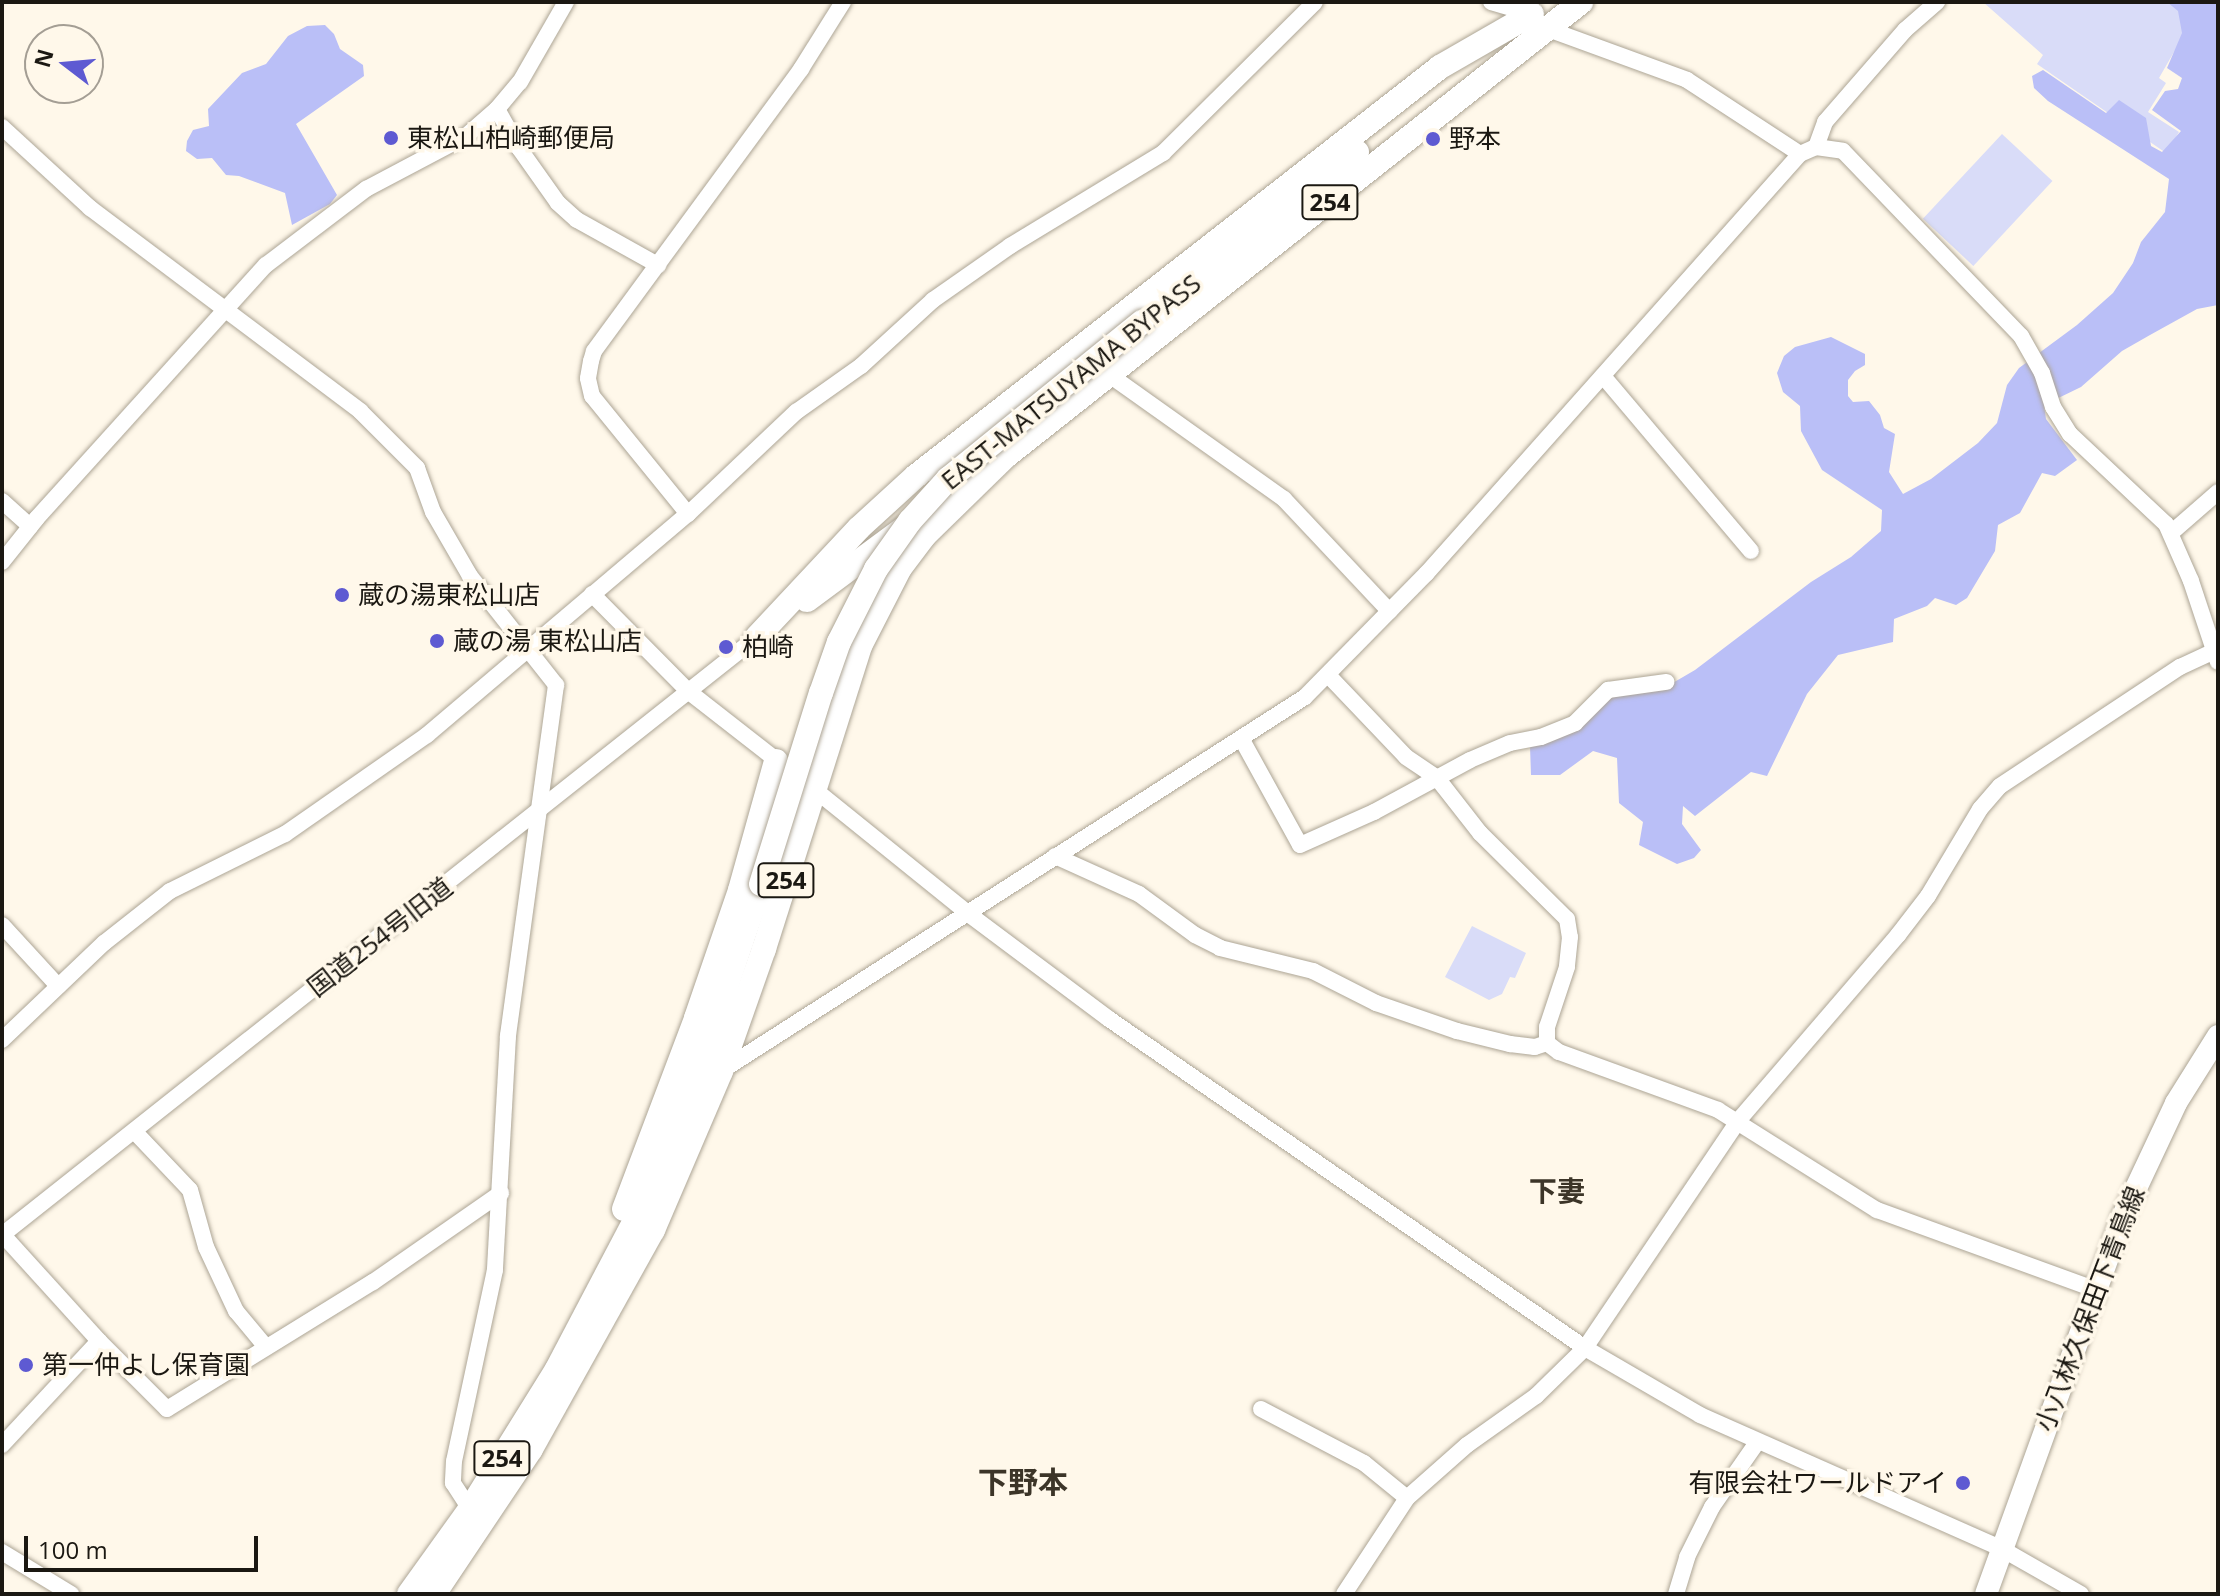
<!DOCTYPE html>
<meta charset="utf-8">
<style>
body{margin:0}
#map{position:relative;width:2220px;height:1596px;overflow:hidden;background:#fff8ea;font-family:"Open Sans","Noto Sans JP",sans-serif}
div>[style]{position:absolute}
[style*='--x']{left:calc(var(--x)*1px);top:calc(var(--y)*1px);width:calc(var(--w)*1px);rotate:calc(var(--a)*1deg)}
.green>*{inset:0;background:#d9dcf8;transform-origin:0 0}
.forest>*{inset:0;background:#babff7}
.roads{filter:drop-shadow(0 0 2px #ada595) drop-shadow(0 0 2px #ada595)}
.minor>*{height:16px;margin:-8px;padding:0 8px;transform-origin:8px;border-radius:8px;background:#fff}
.major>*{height:22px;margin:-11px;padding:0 11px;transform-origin:11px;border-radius:11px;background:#fff}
.highway>*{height:24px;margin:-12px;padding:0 12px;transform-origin:12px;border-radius:12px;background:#fff}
.bridges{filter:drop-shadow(0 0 2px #ada595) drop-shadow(0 0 2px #ada595)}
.highway-bridge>*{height:24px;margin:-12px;padding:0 12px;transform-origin:12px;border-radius:12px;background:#fff}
.dots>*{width:22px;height:22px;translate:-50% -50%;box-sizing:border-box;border:4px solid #fff8ea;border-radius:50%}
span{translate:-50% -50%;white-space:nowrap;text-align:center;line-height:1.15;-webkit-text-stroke:7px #fff8ea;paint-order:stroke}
.shield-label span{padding:2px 6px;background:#fff8ea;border:2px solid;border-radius:6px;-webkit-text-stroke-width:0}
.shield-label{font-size:24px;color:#1b1812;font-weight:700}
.poi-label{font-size:26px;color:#1b1812}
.left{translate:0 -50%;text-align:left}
.right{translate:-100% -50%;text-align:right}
.street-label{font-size:26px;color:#1b1812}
.neighbourhood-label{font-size:28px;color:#3c3528;font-weight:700}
.quarter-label{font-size:30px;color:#3c3528;font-weight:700}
.frame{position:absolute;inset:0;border:4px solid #1b1812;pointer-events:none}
.north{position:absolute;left:24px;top:24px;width:80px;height:80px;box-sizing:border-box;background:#fff8ea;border:2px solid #a49e94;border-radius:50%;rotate:286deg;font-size:22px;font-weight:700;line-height:32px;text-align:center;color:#1b1812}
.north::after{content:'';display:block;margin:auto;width:28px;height:36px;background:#5e5ad2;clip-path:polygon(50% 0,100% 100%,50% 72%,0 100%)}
.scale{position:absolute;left:24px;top:1536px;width:234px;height:36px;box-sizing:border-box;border:4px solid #1b1812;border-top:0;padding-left:10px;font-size:24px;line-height:28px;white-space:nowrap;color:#1b1812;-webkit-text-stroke:6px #fff8ea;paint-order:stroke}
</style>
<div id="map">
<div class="green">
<i style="clip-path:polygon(1983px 2px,2179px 2px,2197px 12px,2159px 78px,2166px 83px,2148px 112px,2179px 132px,2166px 153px,2037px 64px,2043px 55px)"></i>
<i style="left:2002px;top:134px;width:69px;height:116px;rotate:43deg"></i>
<i style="clip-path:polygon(1472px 926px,1526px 953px,1515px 978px,1510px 977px,1502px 994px,1489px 1000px,1445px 977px)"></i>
</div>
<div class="forest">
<i style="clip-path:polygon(2167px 2px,2218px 2px,2218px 305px,2197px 309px,2150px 335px,2122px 351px,2081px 387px,2044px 405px,2046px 419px,2077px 460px,2055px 476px,2042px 473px,2020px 513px,1998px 525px,1995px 551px,1967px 598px,1956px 605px,1935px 598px,1927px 606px,1894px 619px,1893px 642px,1838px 655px,1807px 694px,1767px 776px,1751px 772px,1695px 816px,1683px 806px,1682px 824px,1701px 850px,1694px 858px,1677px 864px,1639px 845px,1643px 822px,1619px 803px,1617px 758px,1593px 751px,1560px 775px,1531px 775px,1530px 746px,1613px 697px,1671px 684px,1695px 670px,1811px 582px,1851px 557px,1881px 531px,1882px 510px,1822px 470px,1801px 431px,1800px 406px,1783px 392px,1777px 373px,1784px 356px,1795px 347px,1831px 337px,1865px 354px,1865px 365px,1855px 371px,1848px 380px,1848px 396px,1853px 402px,1869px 401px,1880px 415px,1884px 428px,1895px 434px,1889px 472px,1903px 494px,1931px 479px,1978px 443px,1997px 423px,2007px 385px,2019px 368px,2077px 325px,2113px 293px,2133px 263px,2141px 242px,2165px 212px,2169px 179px,2048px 101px,2034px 88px,2032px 76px,2043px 70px,2106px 113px,2119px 100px,2146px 118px,2151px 146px,2162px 152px,2181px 131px,2152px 110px,2165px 91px,2178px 89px,2182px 78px,2167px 68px,2182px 33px,2178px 11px)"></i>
<i style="clip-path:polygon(325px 25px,334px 34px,340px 49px,363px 65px,364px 76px,296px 124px,337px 195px,330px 204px,292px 225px,285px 193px,239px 176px,226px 175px,212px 158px,197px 159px,186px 151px,187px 141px,193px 130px,209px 126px,208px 109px,242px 73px,266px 64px,288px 36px,307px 26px)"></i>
</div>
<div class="roads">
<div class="minor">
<i style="--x:1491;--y:2;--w:43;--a:16.3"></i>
<i style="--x:1548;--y:29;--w:148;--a:20.1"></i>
<i style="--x:1687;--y:80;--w:135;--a:33.2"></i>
<i style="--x:497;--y:109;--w:45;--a:60.6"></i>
<i style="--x:519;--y:148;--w:67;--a:54.7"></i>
<i style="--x:558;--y:203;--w:25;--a:42"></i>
<i style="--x:577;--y:220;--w:93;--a:29.1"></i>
<i style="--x:2;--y:127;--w:120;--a:42.6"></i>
<i style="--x:90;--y:208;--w:338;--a:36.9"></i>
<i style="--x:360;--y:411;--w:81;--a:45"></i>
<i style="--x:417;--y:468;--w:47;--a:70"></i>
<i style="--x:433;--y:512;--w:74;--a:60"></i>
<i style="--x:470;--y:576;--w:139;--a:51.7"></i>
<i style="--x:556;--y:685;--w:354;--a:97.8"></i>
<i style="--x:508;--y:1036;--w:234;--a:93.2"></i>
<i style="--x:495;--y:1270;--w:195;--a:102.1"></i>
<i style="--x:454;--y:1461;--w:22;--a:93"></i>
<i style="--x:453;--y:1483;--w:31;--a:57"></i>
<i style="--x:1816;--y:147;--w:27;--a:-70"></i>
<i style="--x:1825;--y:122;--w:122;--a:-49"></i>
<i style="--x:1905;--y:30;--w:43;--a:-41.2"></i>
<i style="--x:1111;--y:376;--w:212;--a:35.4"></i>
<i style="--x:1284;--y:499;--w:154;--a:46.8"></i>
<i style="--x:1603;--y:376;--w:229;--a:49.8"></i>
<i style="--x:2;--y:501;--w:38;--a:42"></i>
<i style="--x:688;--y:514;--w:152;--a:-129.1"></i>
<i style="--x:592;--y:396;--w:18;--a:-103"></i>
<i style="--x:588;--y:378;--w:17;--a:-80"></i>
<i style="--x:591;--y:361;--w:10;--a:-73"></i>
<i style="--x:594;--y:351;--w:350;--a:-53.7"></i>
<i style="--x:801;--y:69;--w:79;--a:-57.9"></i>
<i style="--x:2171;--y:533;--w:62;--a:-41.1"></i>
<i style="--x:2;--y:562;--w:56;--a:-51.5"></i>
<i style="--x:37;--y:518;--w:341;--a:-47.9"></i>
<i style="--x:266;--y:265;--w:126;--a:-37.2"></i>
<i style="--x:366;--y:189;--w:113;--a:-27.9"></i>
<i style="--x:466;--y:136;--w:41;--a:-41.1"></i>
<i style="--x:497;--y:109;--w:35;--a:-50"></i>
<i style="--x:520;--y:82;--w:92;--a:-60.1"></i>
<i style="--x:592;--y:594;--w:136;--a:45.3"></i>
<i style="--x:688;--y:691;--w:122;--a:38"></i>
<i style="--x:1328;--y:675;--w:113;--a:46.4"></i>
<i style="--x:1406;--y:757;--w:37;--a:34"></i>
<i style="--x:1437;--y:778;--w:70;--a:52"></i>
<i style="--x:1480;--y:833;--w:122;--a:44.7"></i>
<i style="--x:1567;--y:919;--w:18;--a:81"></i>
<i style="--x:1570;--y:937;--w:30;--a:96"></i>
<i style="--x:1567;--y:967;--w:63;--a:108.4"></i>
<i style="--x:1547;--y:1027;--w:16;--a:90"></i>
<i style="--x:1547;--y:1043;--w:15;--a:37"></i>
<i style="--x:1559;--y:1052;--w:169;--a:20"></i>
<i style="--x:1718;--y:1110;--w:188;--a:32.2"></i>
<i style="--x:1877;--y:1210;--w:231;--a:20"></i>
<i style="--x:1241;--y:738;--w:122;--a:61.1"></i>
<i style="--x:1300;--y:845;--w:81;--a:-24"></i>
<i style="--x:1374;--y:812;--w:109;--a:-28.4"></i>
<i style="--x:1470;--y:760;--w:43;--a:-23"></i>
<i style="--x:1510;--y:743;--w:32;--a:-11"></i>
<i style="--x:1541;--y:737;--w:37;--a:-22"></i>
<i style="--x:1575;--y:723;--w:47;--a:-45"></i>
<i style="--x:1608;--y:690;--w:59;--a:-7.9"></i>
<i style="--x:809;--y:785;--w:207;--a:38.9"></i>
<i style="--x:970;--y:915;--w:174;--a:36.8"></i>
<i style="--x:1109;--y:1019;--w:579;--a:34.65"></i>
<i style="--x:1585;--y:1348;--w:133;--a:30.2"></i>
<i style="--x:1700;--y:1415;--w:330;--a:23.9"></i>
<i style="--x:2002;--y:1549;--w:91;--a:29.7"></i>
<i style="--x:1055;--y:856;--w:92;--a:24.3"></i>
<i style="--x:1139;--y:894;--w:69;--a:36.2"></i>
<i style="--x:1195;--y:935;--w:28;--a:27"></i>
<i style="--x:1220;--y:948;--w:96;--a:13.9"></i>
<i style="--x:1313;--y:971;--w:71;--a:26.9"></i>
<i style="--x:1376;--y:1003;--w:86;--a:19.1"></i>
<i style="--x:1457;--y:1031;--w:55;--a:13.8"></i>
<i style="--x:1510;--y:1044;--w:25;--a:7"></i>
<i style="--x:1535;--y:1047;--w:13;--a:-18"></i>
<i style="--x:2;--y:925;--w:83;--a:47.4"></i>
<i style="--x:2;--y:1040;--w:141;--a:-43.6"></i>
<i style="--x:104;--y:943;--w:84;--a:-38.2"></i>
<i style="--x:170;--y:891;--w:128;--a:-26.4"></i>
<i style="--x:285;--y:834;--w:173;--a:-34.9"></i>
<i style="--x:427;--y:735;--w:342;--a:-40.3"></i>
<i style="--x:688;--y:514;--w:149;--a:-43.4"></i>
<i style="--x:796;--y:412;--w:80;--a:-35.3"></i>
<i style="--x:861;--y:366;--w:98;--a:-42.5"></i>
<i style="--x:933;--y:300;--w:94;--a:-35"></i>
<i style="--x:1010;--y:246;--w:179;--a:-31.3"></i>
<i style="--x:1163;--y:153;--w:214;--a:-44.8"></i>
<i style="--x:721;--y:1071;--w:693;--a:-32.64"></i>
<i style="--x:1305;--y:697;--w:173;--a:-45.5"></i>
<i style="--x:1426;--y:574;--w:562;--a:-48.32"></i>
<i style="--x:1800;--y:154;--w:17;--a:-24"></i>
<i style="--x:1816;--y:147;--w:27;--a:8"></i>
<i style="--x:1843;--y:151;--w:257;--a:46.1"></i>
<i style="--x:2021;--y:336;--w:43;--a:60.4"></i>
<i style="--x:2042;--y:373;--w:36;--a:72"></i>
<i style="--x:2053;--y:407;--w:32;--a:58"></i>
<i style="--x:2070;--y:434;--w:132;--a:43.2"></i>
<i style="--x:2166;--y:524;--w:62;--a:66.3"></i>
<i style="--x:2191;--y:581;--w:85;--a:71.6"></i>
<i style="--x:134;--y:1131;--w:81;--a:46.5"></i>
<i style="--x:190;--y:1190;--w:59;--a:74.3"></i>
<i style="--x:206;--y:1247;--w:71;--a:64.9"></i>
<i style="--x:236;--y:1311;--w:47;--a:50.2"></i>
<i style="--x:2;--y:1235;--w:963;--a:-38.38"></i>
<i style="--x:3;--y:1235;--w:143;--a:47.8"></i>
<i style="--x:99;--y:1341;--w:96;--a:45"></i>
<i style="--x:167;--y:1409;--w:242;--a:-31.7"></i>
<i style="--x:373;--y:1282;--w:156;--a:-34.8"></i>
<i style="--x:1261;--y:1409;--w:116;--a:27.7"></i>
<i style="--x:1364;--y:1463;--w:55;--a:39.1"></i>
<i style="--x:2;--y:1445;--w:142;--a:-47"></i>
<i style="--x:2;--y:1552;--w:81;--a:31.3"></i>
<i style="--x:1344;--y:1594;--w:115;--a:-56.7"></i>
<i style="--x:1407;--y:1498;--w:80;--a:-41.5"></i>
<i style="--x:1467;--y:1445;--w:85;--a:-35.4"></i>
<i style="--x:1536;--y:1396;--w:69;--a:-44.4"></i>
<i style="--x:1585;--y:1348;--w:274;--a:-56"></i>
<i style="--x:1738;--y:1121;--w:245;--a:-49.3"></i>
<i style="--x:1898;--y:935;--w:49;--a:-52.4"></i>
<i style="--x:1928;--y:896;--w:101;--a:-59.1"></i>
<i style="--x:1980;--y:809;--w:30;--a:-49"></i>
<i style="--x:2000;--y:786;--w:216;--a:-33.5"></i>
<i style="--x:2180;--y:667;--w:38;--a:-25"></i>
<i style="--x:1676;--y:1594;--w:39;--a:-73"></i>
<i style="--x:1687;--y:1557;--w:56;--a:-63.4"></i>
<i style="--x:1712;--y:1507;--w:80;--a:-55.1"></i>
</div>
<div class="major">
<i style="--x:1986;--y:1594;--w:400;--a:-70.1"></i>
<i style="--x:2122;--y:1218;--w:127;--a:-64.8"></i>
<i style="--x:2176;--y:1103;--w:79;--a:-57.9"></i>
</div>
<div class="highway">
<i style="--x:1142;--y:322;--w:274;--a:-38.3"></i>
<i style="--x:807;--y:600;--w:119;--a:-36.5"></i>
<i style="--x:757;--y:637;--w:149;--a:-46.9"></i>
<i style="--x:859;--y:528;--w:77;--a:-42.4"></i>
<i style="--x:916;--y:476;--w:665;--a:-37.97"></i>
<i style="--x:1440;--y:67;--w:106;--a:-29.9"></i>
<i style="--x:624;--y:1209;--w:204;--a:-69.3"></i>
<i style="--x:696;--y:1018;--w:135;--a:-71"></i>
<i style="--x:740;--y:890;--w:134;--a:-74.4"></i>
<i style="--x:409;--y:1594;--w:105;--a:-54.3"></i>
<i style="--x:470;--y:1509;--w:165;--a:-58.1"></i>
<i style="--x:557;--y:1369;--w:183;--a:-62.3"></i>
<i style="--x:642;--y:1207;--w:167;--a:-68.2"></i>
<i style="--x:704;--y:1052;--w:177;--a:-71.3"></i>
<i style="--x:434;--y:1594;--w:174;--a:-56.2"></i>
<i style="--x:531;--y:1449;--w:251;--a:-60.9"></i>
<i style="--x:653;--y:1230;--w:173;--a:-66.8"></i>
<i style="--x:721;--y:1071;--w:129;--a:-70.6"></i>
<i style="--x:764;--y:949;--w:318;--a:-72.4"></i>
<i style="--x:860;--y:646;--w:88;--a:-62.9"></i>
<i style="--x:900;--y:568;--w:41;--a:-52.9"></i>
<i style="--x:925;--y:535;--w:113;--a:-44.3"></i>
<i style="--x:1006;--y:456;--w:733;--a:-38.29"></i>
</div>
</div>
<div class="bridges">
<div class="highway-bridge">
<i style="--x:761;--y:884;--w:200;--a:-72.6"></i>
<i style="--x:821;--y:693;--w:54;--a:-70.6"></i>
<i style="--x:839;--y:642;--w:82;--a:-63.1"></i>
<i style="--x:876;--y:569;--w:59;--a:-54.7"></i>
<i style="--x:910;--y:521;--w:57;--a:-47.9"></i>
<i style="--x:948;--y:479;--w:250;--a:-39"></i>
</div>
</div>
<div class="dots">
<i style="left:391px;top:138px;background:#5e5ad2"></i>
<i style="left:1433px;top:139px;background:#5e5ad2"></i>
<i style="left:342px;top:595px;background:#5e5ad2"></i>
<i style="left:437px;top:641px;background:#5e5ad2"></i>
<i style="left:726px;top:647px;background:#5e5ad2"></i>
<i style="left:26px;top:1365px;background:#5e5ad2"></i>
<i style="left:1963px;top:1483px;background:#5e5ad2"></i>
</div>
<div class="shield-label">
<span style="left:1330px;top:202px">254</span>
<span style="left:786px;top:880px">254</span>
<span style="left:502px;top:1458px">254</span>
</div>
<div class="poi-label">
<span class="left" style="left:407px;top:138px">東松山柏崎郵便局</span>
<span class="left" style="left:1449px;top:139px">野本</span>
<span class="left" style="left:358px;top:595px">蔵の湯東松山店</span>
<span class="left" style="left:453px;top:641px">蔵の湯 東松山店</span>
<span class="left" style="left:742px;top:647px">柏崎</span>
<span class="left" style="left:42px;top:1365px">第一仲よし保育園</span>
<span class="right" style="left:1947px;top:1483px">有限会社ワールドアイ</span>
</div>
<div class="street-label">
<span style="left:1071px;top:382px;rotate:-39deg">EAST-MATSUYAMA BYPASS</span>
<span style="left:380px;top:937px;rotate:-38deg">国道254号旧道</span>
<span style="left:2090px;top:1309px;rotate:-69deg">小八林久保田下青鳥線</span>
</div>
<div class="neighbourhood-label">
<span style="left:1557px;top:1190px">下妻</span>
</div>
<div class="quarter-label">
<span style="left:1023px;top:1482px">下野本</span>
</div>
<div class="frame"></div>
<div class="north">N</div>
<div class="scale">100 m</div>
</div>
